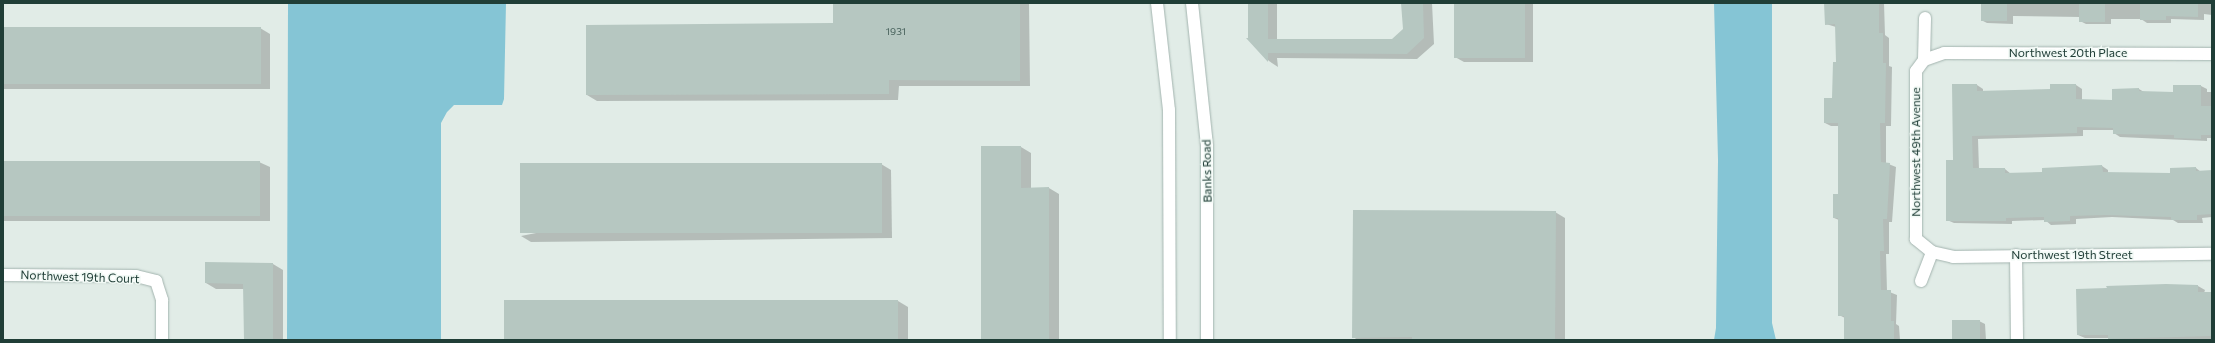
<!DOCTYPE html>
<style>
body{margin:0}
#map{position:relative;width:2215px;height:343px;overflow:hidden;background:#e1ece7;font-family:Commissioner,sans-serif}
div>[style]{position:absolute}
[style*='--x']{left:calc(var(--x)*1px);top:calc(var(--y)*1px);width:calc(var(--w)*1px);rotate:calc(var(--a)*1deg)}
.water>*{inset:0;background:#85c5d5}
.shadow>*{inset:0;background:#0003}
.building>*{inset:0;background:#b6c7c1;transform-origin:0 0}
.roads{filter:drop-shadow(0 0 1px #a3b4af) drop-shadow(0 0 1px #a3b4af)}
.street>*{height:12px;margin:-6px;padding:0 6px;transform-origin:6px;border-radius:6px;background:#fff}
.secondary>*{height:12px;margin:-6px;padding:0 6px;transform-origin:6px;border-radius:6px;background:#fff}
span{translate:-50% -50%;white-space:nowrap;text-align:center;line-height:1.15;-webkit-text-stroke:3px #f1f9f5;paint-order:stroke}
.number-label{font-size:10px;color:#46605a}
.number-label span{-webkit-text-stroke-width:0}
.street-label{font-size:12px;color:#203e37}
.frame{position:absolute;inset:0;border:4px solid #203e37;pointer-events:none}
</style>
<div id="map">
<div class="water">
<i style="clip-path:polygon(288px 3px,506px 3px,504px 99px,502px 105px,454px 105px,447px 112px,441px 123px,441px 340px,287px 340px)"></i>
<i style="clip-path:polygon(1714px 3px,1772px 3px,1772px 323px,1776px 340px,1714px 340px,1716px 328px,1718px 160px)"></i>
</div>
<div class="shadow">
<i style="clip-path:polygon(834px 3px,1029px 3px,1030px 86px,899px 86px,898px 100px,597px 101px,587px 95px,834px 24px)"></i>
<i style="clip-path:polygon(1249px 3px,1277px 3px,1277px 40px,1392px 40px,1404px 30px,1402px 3px,1432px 3px,1434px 44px,1417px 59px,1277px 58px,1278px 67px,1269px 61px,1249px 39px)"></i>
<i style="clip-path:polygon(1455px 3px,1533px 4px,1533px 62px,1464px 62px,1455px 57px)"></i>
<i style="clip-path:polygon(1825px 3px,1884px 3px,1885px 35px,1889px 38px,1889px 66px,1892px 67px,1891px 126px,1886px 126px,1886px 163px,1896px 167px,1892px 222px,1889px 222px,1889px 254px,1886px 254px,1887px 291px,1897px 295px,1896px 324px,1899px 326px,1900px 340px,1845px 340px,1845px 318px,1839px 315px,1839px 220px,1834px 218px,1839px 195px,1839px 126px,1831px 126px,1825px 123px,1833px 99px,1837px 63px,1836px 27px,1826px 24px)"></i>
<i style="clip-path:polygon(1982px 3px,2212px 3px,2212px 15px,2204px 14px,2204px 20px,2171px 19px,2171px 23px,2147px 23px,2141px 19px,2111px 19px,2111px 24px,2086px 24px,2080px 21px,2080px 17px,2013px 16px,2013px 24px,1987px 23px,1981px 20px)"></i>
<i style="clip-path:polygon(3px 28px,260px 28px,270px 34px,270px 89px,3px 89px)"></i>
<i style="clip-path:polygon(1977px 85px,1983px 89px,1983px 92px,2051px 90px,2051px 85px,2076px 85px,2082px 89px,2082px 100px,2113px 101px,2139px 89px,2144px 92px,2174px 93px,2201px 86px,2207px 89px,2207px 92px,2212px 92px,2212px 138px,2207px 138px,2207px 141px,2120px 137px,2114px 133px,2114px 130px,2083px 130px,2083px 136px,1978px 139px,1979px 169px,2005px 169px,2011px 174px,2043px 173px,2102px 166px,2108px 170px,2108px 173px,2171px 174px,2196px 168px,2201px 172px,2212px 171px,2212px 217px,2202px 218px,2203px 223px,2178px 223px,2173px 220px,2112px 217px,2076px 219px,2076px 224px,2051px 225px,2045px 220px,2012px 221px,2012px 224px,1954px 223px,1947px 220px,1954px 161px)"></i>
<i style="clip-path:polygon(1021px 147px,1031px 153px,1031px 189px,1049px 188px,1059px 194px,1059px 340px,982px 340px)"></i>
<i style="clip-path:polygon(3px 162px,259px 162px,270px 167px,270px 221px,3px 221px)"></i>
<i style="clip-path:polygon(881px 164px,891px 170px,892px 238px,531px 242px,521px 236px)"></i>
<i style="clip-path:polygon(1555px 212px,1565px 218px,1565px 340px,1358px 340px,1353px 337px)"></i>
<i style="clip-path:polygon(273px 264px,283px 270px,283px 340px,245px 340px,244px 289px,216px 289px,206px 283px)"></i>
<i style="clip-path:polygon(2166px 285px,2198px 286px,2205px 290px,2204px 293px,2212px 293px,2212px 340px,2112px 340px,2109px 338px,2085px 338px,2078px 335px)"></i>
<i style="clip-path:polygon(898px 301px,908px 307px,908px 340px,505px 340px)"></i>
<i style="clip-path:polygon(1979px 321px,1985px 324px,1986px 340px,1953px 340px)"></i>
</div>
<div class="building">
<i style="clip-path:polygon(833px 3px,1020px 3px,1020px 81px,889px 80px,889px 94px,586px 95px,586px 25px,833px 23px)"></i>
<i style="clip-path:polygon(1248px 3px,1268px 3px,1268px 39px,1392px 39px,1403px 29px,1401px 3px,1423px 3px,1424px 38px,1407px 54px,1268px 53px,1268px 62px,1246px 38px,1248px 38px)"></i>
<i style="left:1454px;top:3px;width:71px;height:55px"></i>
<i style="clip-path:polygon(1824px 3px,1879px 3px,1879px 33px,1883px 33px,1883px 63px,1886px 63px,1885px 123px,1880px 123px,1881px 162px,1890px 163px,1887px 219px,1883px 219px,1884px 251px,1880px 251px,1881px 290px,1891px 290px,1891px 321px,1894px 321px,1894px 340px,1844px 340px,1844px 316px,1838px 316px,1838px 218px,1833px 218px,1833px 194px,1838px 194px,1838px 123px,1824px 123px,1824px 98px,1832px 98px,1833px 62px,1836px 62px,1835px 24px,1825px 25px)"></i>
<i style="left:1981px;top:3px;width:26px;height:18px"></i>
<i style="left:2079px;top:3px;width:26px;height:19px"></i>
<i style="clip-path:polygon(2140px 3px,2198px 3px,2198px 17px,2166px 16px,2166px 20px,2140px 20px)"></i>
<i style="left:3px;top:27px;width:258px;height:57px"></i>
<i style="clip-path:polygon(1952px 84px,1977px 84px,1977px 91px,2050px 89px,2050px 84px,2076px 84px,2076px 99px,2112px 100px,2112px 89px,2139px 88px,2139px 91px,2173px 92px,2173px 85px,2201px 85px,2201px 106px,2212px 106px,2212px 135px,2201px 135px,2201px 139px,2174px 138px,2174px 135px,2113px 134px,2113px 128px,2077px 127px,2077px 133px,1972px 136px,1973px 168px,2005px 168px,2005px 173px,2042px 172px,2042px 168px,2102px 165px,2103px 172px,2170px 173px,2170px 168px,2196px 167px,2196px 171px,2212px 170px,2212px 214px,2197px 215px,2197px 220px,2171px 220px,2171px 217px,2106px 215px,2070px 216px,2070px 221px,2044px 222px,2044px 217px,2006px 218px,2006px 221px,1946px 221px,1946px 160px,1953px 160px)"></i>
<i style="clip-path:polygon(981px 146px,1021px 146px,1021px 188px,1049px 187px,1049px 340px,981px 340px)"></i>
<i style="left:3px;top:161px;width:257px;height:55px"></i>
<i style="left:882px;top:163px;width:70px;height:362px;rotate:90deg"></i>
<i style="clip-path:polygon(1353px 210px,1556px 211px,1555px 340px,1412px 340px,1412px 337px,1352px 338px)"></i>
<i style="clip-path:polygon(205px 262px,273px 263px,273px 340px,244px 340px,243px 284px,205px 283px)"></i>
<i style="clip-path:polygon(2166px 284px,2198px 285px,2198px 292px,2212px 292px,2212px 336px,2108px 339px,2108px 335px,2077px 335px,2076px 289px,2107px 288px,2106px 286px)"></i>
<i style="left:898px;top:300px;width:40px;height:394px;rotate:90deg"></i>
<i style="left:1980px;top:320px;width:20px;height:28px;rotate:90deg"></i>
</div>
<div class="roads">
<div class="street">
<i style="--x:1924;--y:60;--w:21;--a:-19"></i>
<i style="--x:1944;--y:53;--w:268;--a:0.2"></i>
<i style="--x:1932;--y:252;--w:22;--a:13"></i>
<i style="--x:1953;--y:257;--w:259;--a:-0.7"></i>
<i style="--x:2016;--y:255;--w:85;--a:89.3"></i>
<i style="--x:3;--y:275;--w:133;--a:0.4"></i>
<i style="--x:136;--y:276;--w:21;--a:14"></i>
<i style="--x:156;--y:281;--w:20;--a:72"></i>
<i style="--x:162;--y:300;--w:40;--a:90"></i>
<i style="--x:1921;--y:281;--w:31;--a:-69"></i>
<i style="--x:1932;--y:252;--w:21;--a:-141"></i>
<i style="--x:1916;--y:239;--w:168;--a:-90"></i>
<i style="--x:1916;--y:71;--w:14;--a:-54"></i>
<i style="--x:1924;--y:60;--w:42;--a:-88.6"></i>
</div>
<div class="secondary">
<i style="--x:1157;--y:3;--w:108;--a:83.6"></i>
<i style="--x:1169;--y:110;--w:230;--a:89.8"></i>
<i style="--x:1192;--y:3;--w:144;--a:84"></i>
<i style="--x:1207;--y:146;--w:194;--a:90"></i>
</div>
</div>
<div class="number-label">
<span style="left:896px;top:32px">1931</span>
</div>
<div class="street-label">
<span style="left:2068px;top:53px">Northwest 20th Place</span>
<span style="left:1916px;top:152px;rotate:-90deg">Northwest 49th Avenue</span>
<span style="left:1207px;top:171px;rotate:-91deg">Banks Road</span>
<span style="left:2072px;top:255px">Northwest 19th Street</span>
<span style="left:80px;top:277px;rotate:2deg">Northwest 19th Court</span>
</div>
<div class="frame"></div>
</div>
